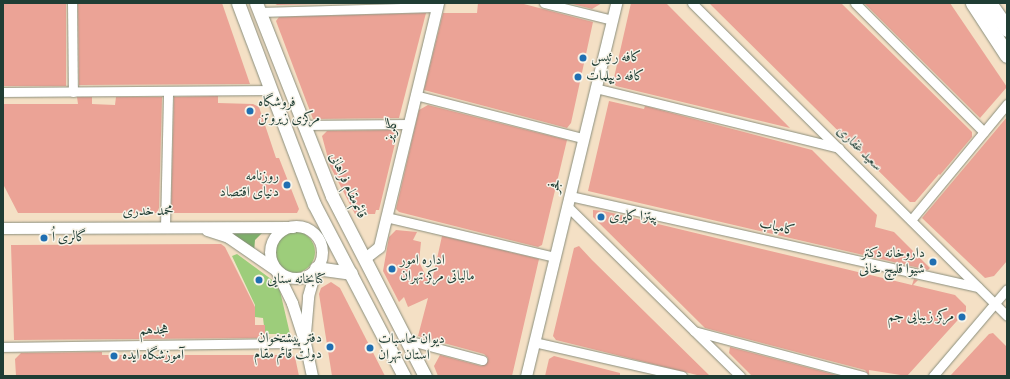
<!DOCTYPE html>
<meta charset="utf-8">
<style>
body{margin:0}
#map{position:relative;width:1010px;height:379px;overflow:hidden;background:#f4e0c5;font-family:Vollkorn,Amiri,serif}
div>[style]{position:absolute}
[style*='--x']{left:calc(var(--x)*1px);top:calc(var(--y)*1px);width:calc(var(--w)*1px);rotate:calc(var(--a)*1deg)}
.green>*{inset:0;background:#9dcd7b}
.round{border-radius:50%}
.forest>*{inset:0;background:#7eb06b}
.building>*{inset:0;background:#eba396;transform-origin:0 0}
.roads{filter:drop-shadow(0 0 1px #8a8e7c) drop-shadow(0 0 1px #8a8e7c)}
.minor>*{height:9px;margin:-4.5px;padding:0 4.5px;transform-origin:4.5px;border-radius:4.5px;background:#fff}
.tertiary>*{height:11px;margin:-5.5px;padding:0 5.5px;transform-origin:5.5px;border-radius:5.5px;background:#fff}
.tertiary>.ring{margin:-5.5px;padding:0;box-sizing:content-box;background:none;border:11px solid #fff;border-radius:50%}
.secondary>*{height:13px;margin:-6.5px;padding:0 6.5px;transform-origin:6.5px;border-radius:6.5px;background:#fff}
.trunk>*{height:15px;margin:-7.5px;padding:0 7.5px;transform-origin:7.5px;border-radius:7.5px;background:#fff}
.dots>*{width:11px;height:11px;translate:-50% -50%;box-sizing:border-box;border:2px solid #f7f3e8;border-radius:50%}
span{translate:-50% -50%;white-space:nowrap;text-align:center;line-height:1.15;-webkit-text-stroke:3px #f7f3e8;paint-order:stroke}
.poi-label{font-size:14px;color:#1f3d34}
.left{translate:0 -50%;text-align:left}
.right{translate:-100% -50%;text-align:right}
.street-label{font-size:14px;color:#1f3d34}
.frame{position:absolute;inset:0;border:4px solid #1f3d34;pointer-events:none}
</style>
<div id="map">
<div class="green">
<i class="round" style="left:273px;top:231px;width:42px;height:42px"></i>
<i style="clip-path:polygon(237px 254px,275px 282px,280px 291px,290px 334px,265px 334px,263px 318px,255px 317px,255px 305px,232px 256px)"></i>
</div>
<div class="forest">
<i style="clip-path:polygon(222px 228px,267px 228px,255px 240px,254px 252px)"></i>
</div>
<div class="building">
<i style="left:3px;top:3px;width:63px;height:83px"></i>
<i style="clip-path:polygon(78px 3px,222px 3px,250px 84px,79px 85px)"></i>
<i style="clip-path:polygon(274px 3px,361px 3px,277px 5px)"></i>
<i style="clip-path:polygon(478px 3px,520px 3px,593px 22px,571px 123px,567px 128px,424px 90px,443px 13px,477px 13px)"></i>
<i style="clip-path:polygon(569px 3px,602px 3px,592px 9px)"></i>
<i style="clip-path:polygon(631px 3px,666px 3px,790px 128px,616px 86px,613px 82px)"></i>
<i style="clip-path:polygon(709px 3px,841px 3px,972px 132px,972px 137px,940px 175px,939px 174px,915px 202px,910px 202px)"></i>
<i style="clip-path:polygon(864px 3px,950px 3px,1007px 87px,980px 118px)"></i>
<i style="clip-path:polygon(426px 13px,399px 118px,313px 119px,276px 21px,279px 17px)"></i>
<i style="clip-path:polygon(218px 96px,218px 103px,253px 104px,259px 107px,276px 158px,279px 158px,299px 209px,297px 213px,171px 213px,174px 97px)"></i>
<i style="clip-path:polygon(77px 97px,92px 97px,92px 104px,115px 105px,116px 97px,162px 97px,159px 208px,157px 213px,18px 213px,3px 184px,3px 104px,78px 104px)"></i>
<i style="clip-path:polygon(609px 101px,644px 109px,645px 106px,812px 150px,877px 215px,875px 227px,894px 232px,930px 268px,928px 270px,588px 191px)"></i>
<i style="clip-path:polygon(428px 105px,567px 140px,542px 245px,538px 247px,399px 212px,396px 209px,419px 110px)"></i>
<i style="clip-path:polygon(1007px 117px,1007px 261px,994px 276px,985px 278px,922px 218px)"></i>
<i style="clip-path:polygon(391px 130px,397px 135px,379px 210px,376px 210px,375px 214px,355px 214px,330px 166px,322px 136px,327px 131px)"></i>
<i style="clip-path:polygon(593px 210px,604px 211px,912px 285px,914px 279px,918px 280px,913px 285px,955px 295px,966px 306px,966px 311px,907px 376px,869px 370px,869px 375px,865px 370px,705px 328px,593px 217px)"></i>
<i style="clip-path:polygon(396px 230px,417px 232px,413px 240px,421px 242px,419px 262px,431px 286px,442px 236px,539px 259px,512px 376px,438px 376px,434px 366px,440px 355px,481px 366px,486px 364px,488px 358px,484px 354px,418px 336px,428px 298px,408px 307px,404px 297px,399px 302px,383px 271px,389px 237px)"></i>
<i style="clip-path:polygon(221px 244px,225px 247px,255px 307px,255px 325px,265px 325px,265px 338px,14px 340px,11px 245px)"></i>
<i style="clip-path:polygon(579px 246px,592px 260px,710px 376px,701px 376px,556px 340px,553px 336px,574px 248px)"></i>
<i style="clip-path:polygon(331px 282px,340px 288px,385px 376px,332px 376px,319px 294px,321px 288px)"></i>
<i style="clip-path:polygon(993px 333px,1007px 347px,1007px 376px,950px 376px,989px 334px)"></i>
<i style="clip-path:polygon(730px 347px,840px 376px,752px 376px,729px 353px)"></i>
<i style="clip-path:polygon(102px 352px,102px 355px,291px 355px,295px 357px,299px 376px,16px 376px,15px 359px,21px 353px)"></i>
<i style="clip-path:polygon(554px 356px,620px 373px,620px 376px,545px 376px,549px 359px)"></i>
</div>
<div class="roads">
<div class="minor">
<i style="--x:72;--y:3;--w:89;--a:89.4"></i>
<i style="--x:544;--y:3;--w:70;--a:14"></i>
<i style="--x:692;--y:3;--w:444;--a:44.8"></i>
<i style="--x:855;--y:3;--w:182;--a:45"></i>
<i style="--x:259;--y:12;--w:178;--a:-1.6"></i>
<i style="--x:595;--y:88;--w:251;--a:13.8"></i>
<i style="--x:3;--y:92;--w:267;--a:-0.4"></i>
<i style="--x:415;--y:95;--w:173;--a:14.4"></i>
<i style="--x:302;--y:125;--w:107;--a:-0.5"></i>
<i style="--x:570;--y:196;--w:418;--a:12.6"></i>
<i style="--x:567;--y:206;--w:243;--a:44.5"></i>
<i style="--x:386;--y:217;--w:174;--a:13.3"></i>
<i style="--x:911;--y:220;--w:151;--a:-50.4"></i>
<i style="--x:165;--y:227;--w:136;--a:-88.7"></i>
<i style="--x:694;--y:331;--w:175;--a:14.9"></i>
<i style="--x:407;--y:340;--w:78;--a:14.9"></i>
<i style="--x:534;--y:342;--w:152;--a:12.9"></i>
<i style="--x:3;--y:347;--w:302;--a:-0.8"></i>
<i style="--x:933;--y:376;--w:114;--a:-49.6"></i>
</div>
<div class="tertiary">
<i class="ring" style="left:270px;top:226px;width:41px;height:41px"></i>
<i style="--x:3;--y:228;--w:290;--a:-0.2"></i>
<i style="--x:207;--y:230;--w:22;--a:18"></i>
<i style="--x:228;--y:237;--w:58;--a:34.5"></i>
<i style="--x:276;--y:270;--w:37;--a:64"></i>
<i style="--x:292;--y:303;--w:42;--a:72"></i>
<i style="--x:305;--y:343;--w:34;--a:78"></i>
<i style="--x:365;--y:258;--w:18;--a:-38"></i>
<i style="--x:379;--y:247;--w:251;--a:-76.4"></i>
<i style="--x:305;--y:333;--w:37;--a:-85"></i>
<i style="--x:308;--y:296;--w:29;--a:-74"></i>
<i style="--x:526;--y:376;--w:384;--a:-76.4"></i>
</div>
<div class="secondary">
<i style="--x:238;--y:3;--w:215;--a:69.3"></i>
<i style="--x:314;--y:204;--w:194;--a:62.4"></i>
<i style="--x:256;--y:3;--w:207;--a:68.5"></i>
<i style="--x:332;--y:196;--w:203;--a:62.7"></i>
<i style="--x:316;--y:268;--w:35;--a:8"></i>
</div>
<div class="trunk">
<i style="--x:973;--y:3;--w:62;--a:56.8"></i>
<i style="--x:989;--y:3;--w:32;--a:55"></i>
</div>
</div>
<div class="dots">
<i style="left:583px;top:58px;background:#1f6fb2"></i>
<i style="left:578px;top:77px;background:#1f6fb2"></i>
<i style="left:250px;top:111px;background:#1f6fb2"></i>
<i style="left:287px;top:185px;background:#1f6fb2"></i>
<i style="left:601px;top:217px;background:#1f6fb2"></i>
<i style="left:44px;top:238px;background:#1f6fb2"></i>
<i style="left:933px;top:262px;background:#1f6fb2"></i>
<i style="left:392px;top:269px;background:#1f6fb2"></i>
<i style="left:259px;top:280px;background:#1f6fb2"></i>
<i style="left:962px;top:317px;background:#1f6fb2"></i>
<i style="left:330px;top:347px;background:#1f6fb2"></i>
<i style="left:370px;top:348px;background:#1f6fb2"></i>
<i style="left:114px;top:356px;background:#1f6fb2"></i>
</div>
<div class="poi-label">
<span class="left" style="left:591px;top:58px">کافه رئیس</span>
<span class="left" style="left:586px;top:77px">کافه دیپلمات</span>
<span class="left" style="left:258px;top:111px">فروشگاه<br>مرکزى زیروتن</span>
<span class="right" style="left:279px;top:185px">روزنامه<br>دنیای اقتصاد</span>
<span class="left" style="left:609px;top:217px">پیتزا کاپری</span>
<span class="left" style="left:52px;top:238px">گالری اُ</span>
<span class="right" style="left:925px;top:262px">داروخانه دکتر<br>شیوا قلیچ خانی</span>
<span class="left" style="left:400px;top:269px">اداره امور<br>مالیاتی مرکز تهران</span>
<span class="left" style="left:267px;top:280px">كتابخانه سنایی</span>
<span class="right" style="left:954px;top:317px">مرکز زیبایی جم</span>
<span class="right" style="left:322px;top:347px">دفتر پیشتخوان<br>دولت قائم مقام</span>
<span class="left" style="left:378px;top:348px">دیوان محاسبات<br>استان تهران</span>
<span class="left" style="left:122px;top:356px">آموزشگاه ایده</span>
</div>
<div class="street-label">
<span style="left:392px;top:130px;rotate:-76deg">گلریز</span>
<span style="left:859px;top:149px;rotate:45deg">سعید غفاری</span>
<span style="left:347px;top:186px;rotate:65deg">قائم‌مقام فراهانی</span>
<span style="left:556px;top:186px;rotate:-77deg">فجر</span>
<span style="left:148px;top:212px">محمد خدری</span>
<span style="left:777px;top:228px;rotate:13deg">کامیاب</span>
<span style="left:154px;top:331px;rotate:-1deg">هجدهم</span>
</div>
<div class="frame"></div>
</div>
